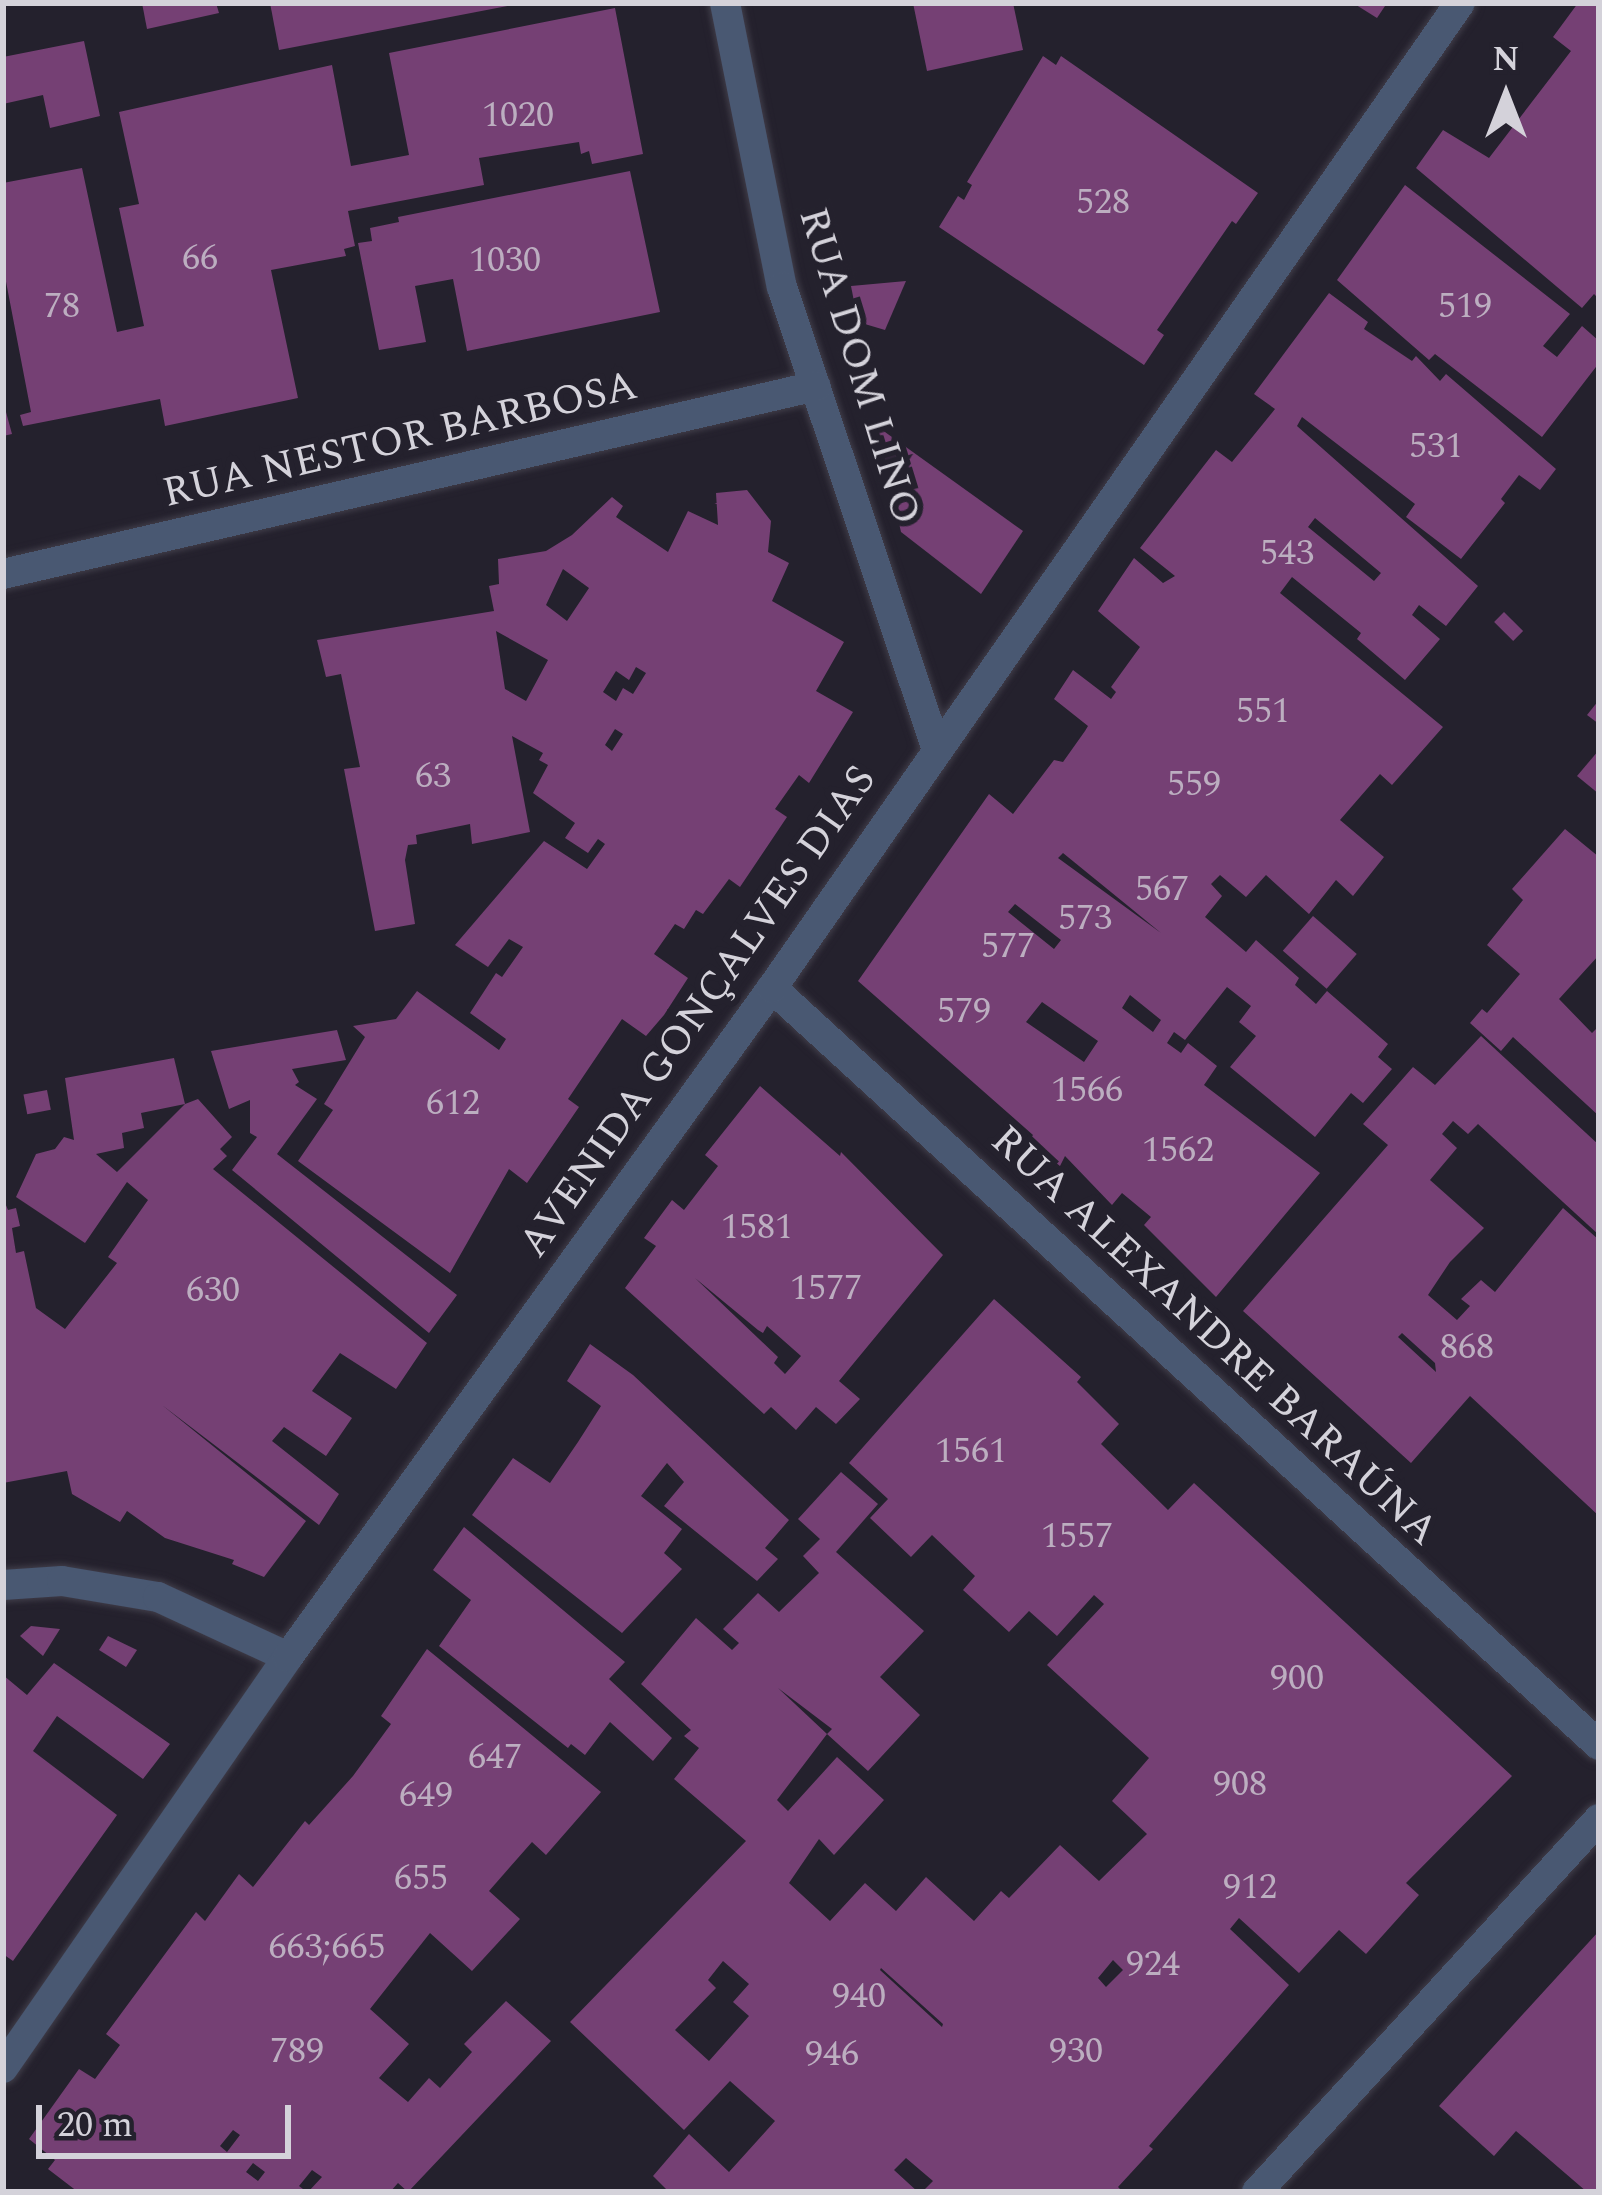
<!DOCTYPE html>
<meta charset="utf-8">
<style>
body{margin:0}
#map{position:relative;width:1602px;height:2195px;overflow:hidden;background:#24212d;font-family:Spectral,serif}
div>[style]{position:absolute}
[style*='--x']{left:calc(var(--x)*1px);top:calc(var(--y)*1px);width:calc(var(--w)*1px);rotate:calc(var(--a)*1deg)}
.building>*{inset:0;background:#754074;transform-origin:0 0}
.roads{filter:drop-shadow(0 0 3px #403d49) drop-shadow(0 0 3px #403d49)}
.minor>*{height:30px;margin:-15px;padding:0 15px;transform-origin:15px;border-radius:15px;background:#495872}
.tertiary>*{height:30px;margin:-15px;padding:0 15px;transform-origin:15px;border-radius:15px;background:#495872}
span{translate:-50% -50%;white-space:nowrap;text-align:center;line-height:1.15;-webkit-text-stroke:12px #24212d;paint-order:stroke}
.number-label{font-size:36px;color:#bcaec0}
.number-label span{-webkit-text-stroke-width:0}
.street-label{font-size:42px;color:#d4d2da}
.frame{position:absolute;inset:0;border:6px solid #d4d2da;pointer-events:none}
.north{position:absolute;left:1446px;top:36px;width:120px;height:120px;-webkit-text-stroke:9px #24212d;paint-order:stroke;rotate:0deg;font-size:33px;font-weight:700;line-height:48px;text-align:center;color:#d4d2da}
.north::after{content:'';display:block;margin:auto;width:42px;height:54px;background:#d4d2da;clip-path:polygon(50% 0,100% 100%,50% 72%,0 100%)}
.scale{position:absolute;left:36px;top:2105px;width:255px;height:54px;box-sizing:border-box;border:6px solid #d4d2da;border-top:0;padding-left:15px;font-size:36px;line-height:42px;white-space:nowrap;color:#d4d2da;-webkit-text-stroke:9px #24212d;paint-order:stroke}
</style>
<div id="map">
<div class="building">
<i style="clip-path:polygon(142px 3px,216px 3px,219px 13px,147px 29px)"></i>
<i style="clip-path:polygon(270px 3px,513px 3px,513px 5px,279px 50px)"></i>
<i style="clip-path:polygon(913px 3px,1013px 3px,1023px 50px,927px 71px)"></i>
<i style="clip-path:polygon(1353px 3px,1387px 3px,1377px 18px)"></i>
<i style="clip-path:polygon(1578px 3px,1599px 3px,1599px 299px,1594px 294px,1582px 308px,1416px 168px,1443px 130px,1489px 158px,1571px 51px,1553px 37px)"></i>
<i style="clip-path:polygon(615px 8px,643px 154px,592px 164px,589px 151px,581px 154px,579px 142px,479px 158px,484px 185px,348px 211px,355px 246px,344px 249px,346px 256px,271px 270px,298px 398px,165px 426px,160px 399px,23px 426px,20px 415px,31px 412px,3px 266px,3px 183px,82px 168px,117px 332px,144px 326px,119px 208px,139px 204px,119px 112px,332px 65px,351px 166px,409px 155px,389px 53px)"></i>
<i style="clip-path:polygon(84px 41px,100px 116px,50px 128px,43px 95px,3px 104px,3px 57px)"></i>
<i style="clip-path:polygon(1043px 56px,1056px 65px,1061px 56px,1258px 193px,1236px 224px,1232px 221px,1157px 330px,1164px 335px,1144px 365px,939px 227px,958px 196px,964px 200px,972px 185px,967px 182px)"></i>
<i style="clip-path:polygon(630px 171px,660px 312px,467px 351px,453px 279px,415px 286px,426px 342px,379px 350px,358px 243px,372px 241px,370px 228px,399px 222px,398px 217px)"></i>
<i style="clip-path:polygon(1405px 185px,1570px 314px,1543px 346px,1557px 357px,1582px 326px,1599px 341px,1599px 363px,1542px 437px,1435px 354px,1429px 360px,1337px 280px)"></i>
<i style="clip-path:polygon(906px 281px,885px 330px,858px 322px,851px 286px)"></i>
<i style="clip-path:polygon(evenodd,1329px 293px,1368px 322px,1364px 329px,1412px 361px,1416px 356px,1440px 381px,1446px 374px,1556px 469px,1540px 490px,1519px 475px,1501px 499px,1505px 503px,1461px 559px,1406px 517px,1415px 504px,1302px 417px,1297px 426px,1478px 586px,1446px 626px,1419px 605px,1412px 615px,1440px 639px,1405px 680px,1357px 639px,1361px 633px,1292px 577px,1280px 593px,1443px 727px,1392px 785px,1380px 774px,1340px 820px,1384px 857px,1353px 896px,1336px 880px,1309px 914px,1266px 875px,1246px 897px,1220px 875px,1211px 884px,1222px 896px,1205px 917px,1246px 952px,1256px 940px,1299px 978px,1295px 985px,1316px 1004px,1327px 991px,1388px 1044px,1378px 1057px,1392px 1069px,1363px 1103px,1351px 1093px,1315px 1137px,1230px 1067px,1256px 1036px,1239px 1022px,1251px 1006px,1227px 987px,1185px 1040px,1174px 1032px,1167px 1043px,1181px 1053px,1188px 1043px,1217px 1066px,1204px 1085px,1320px 1173px,1216px 1297px,1144px 1225px,1151px 1217px,1122px 1193px,1112px 1205px,1065px 1156px,1060px 1166px,1029px 1141px,1033px 1135px,858px 981px,989px 794px,1013px 814px,1054px 760px,1063px 762px,1085px 731px,1088px 726px,1054px 699px,1073px 670px,1111px 699px,1116px 692px,1111px 687px,1140px 647px,1098px 611px,1134px 558px,1163px 583px,1175px 576px,1140px 548px,1216px 450px,1232px 462px,1275px 409px,1254px 394px,1329px 293px,1315px 518px,1381px 573px,1374px 581px,1308px 527px,1315px 518px,1329px 293px,1063px 853px,1133px 910px,1161px 933px,1058px 858px,1063px 853px,1329px 293px,1015px 904px,1061px 940px,1054px 949px,1008px 912px,1015px 904px,1329px 293px,1130px 995px,1161px 1020px,1153px 1032px,1122px 1008px,1130px 995px,1329px 293px,1042px 1002px,1098px 1041px,1084px 1062px,1026px 1022px,1042px 1002px)"></i>
<i style="clip-path:polygon(3px 401px,12px 434px,3px 436px)"></i>
<i style="clip-path:polygon(878px 427px,1023px 531px,981px 594px,901px 532px)"></i>
<i style="clip-path:polygon(evenodd,747px 490px,771px 521px,768px 552px,789px 563px,772px 601px,844px 642px,816px 691px,853px 712px,809px 783px,799px 775px,775px 809px,787px 817px,740px 887px,729px 879px,703px 914px,696px 910px,684px 929px,675px 924px,654px 954px,688px 978px,664px 1015px,646px 1036px,622px 1019px,568px 1099px,579px 1107px,527px 1183px,509px 1169px,450px 1273px,298px 1161px,333px 1110px,324px 1104px,365px 1037px,353px 1026px,396px 1019px,417px 991px,499px 1050px,506px 1039px,470px 1013px,496px 973px,502px 977px,523px 947px,509px 939px,488px 967px,455px 945px,544px 841px,587px 869px,605px 844px,598px 839px,588px 853px,565px 838px,575px 823px,533px 793px,548px 765px,539px 760px,543px 753px,512px 736px,530px 832px,472px 844px,470px 824px,416px 835px,417px 844px,408px 845px,405px 860px,415px 924px,375px 931px,344px 769px,360px 767px,341px 674px,326px 677px,317px 640px,494px 611px,489px 586px,499px 584px,498px 559px,546px 551px,572px 535px,612px 497px,623px 506px,616px 517px,668px 552px,688px 511px,718px 525px,716px 493px,747px 490px,563px 569px,589px 588px,567px 621px,546px 605px,563px 569px,747px 490px,496px 631px,548px 660px,526px 701px,505px 689px,496px 631px,747px 490px,636px 667px,646px 673px,633px 694px,623px 688px,616px 701px,603px 692px,616px 671px,629px 680px,636px 667px,747px 490px,615px 729px,623px 734px,612px 751px,605px 745px,615px 729px)"></i>
<i style="left:1504px;top:612px;width:27px;height:14px;rotate:45deg"></i>
<i style="clip-path:polygon(1599px 700px,1599px 724px,1587px 715px)"></i>
<i style="clip-path:polygon(1599px 750px,1599px 794px,1577px 776px)"></i>
<i style="clip-path:polygon(1565px 829px,1599px 857px,1599px 955px,1559px 999px,1592px 1033px,1599px 1026px,1599px 1116px,1513px 1037px,1501px 1051px,1470px 1023px,1482px 1009px,1487px 1013px,1520px 974px,1487px 945px,1523px 900px,1512px 889px)"></i>
<i style="left:1313px;top:916px;width:58px;height:46px;rotate:41deg"></i>
<i style="clip-path:polygon(337px 1030px,346px 1060px,292px 1069px,299px 1082px,295px 1085px,317px 1099px,277px 1154px,457px 1295px,429px 1333px,232px 1170px,257px 1137px,250px 1133px,250px 1100px,229px 1109px,211px 1051px)"></i>
<i style="clip-path:polygon(evenodd,1481px 1036px,1599px 1145px,1599px 1235px,1478px 1124px,1468px 1134px,1453px 1121px,1442px 1134px,1457px 1148px,1430px 1180px,1484px 1228px,1450px 1262px,1428px 1295px,1457px 1320px,1470px 1306px,1461px 1299px,1481px 1280px,1495px 1292px,1563px 1208px,1599px 1240px,1599px 1516px,1470px 1396px,1411px 1463px,1243px 1311px,1388px 1145px,1363px 1124px,1413px 1067px,1435px 1085px,1481px 1036px,1402px 1333px,1435px 1363px,1436px 1372px,1398px 1337px,1402px 1333px)"></i>
<i style="clip-path:polygon(evenodd,174px 1058px,185px 1104px,198px 1099px,232px 1137px,220px 1149px,227px 1156px,213px 1169px,427px 1343px,396px 1389px,340px 1353px,312px 1391px,352px 1418px,326px 1456px,284px 1427px,272px 1441px,339px 1494px,319px 1525px,162px 1405px,306px 1521px,264px 1577px,232px 1564px,234px 1560px,165px 1538px,127px 1511px,120px 1522px,72px 1494px,67px 1471px,3px 1483px,3px 1198px,8px 1210px,16px 1208px,20px 1226px,12px 1228px,16px 1253px,24px 1251px,36px 1308px,65px 1329px,117px 1263px,108px 1257px,148px 1200px,127px 1182px,85px 1243px,16px 1197px,36px 1154px,55px 1149px,64px 1137px,74px 1140px,65px 1078px,174px 1058px,185px 1104px,117px 1172px,96px 1154px,124px 1148px,122px 1133px,144px 1128px,141px 1113px,185px 1104px)"></i>
<i style="clip-path:polygon(evenodd,760px 1086px,840px 1156px,841px 1152px,943px 1255px,839px 1381px,860px 1399px,836px 1424px,816px 1407px,796px 1430px,771px 1407px,764px 1414px,625px 1288px,656px 1246px,644px 1238px,672px 1200px,684px 1210px,718px 1166px,705px 1155px,760px 1086px,695px 1278px,758px 1330px,763px 1333px,767px 1326px,801px 1356px,785px 1374px,774px 1363px,778px 1357px,695px 1278px)"></i>
<i style="left:47px;top:1090px;width:20px;height:24px;rotate:79deg"></i>
<i style="clip-path:polygon(evenodd,994px 1299px,1081px 1377px,1077px 1382px,1119px 1424px,1101px 1444px,1168px 1510px,1194px 1483px,1512px 1776px,1406px 1883px,1419px 1895px,1366px 1954px,1339px 1930px,1299px 1973px,1239px 1918px,1230px 1929px,1289px 1985px,1149px 2146px,1153px 2149px,1118px 2187px,1123px 2192px,922px 2192px,933px 2181px,906px 2158px,894px 2170px,918px 2192px,669px 2192px,653px 2176px,689px 2134px,729px 2172px,775px 2121px,730px 2081px,684px 2130px,570px 2022px,746px 1841px,674px 1779px,699px 1748px,684px 1736px,691px 1730px,641px 1684px,696px 1618px,732px 1650px,739px 1643px,723px 1629px,758px 1593px,779px 1612px,819px 1573px,803px 1556px,820px 1539px,798px 1519px,841px 1472px,878px 1504px,836px 1552px,924px 1631px,880px 1677px,920px 1715px,868px 1771px,827px 1734px,832px 1729px,778px 1688px,827px 1734px,777px 1800px,788px 1811px,837px 1757px,884px 1800px,834px 1855px,819px 1839px,789px 1883px,830px 1921px,865px 1883px,896px 1911px,926px 1877px,974px 1921px,1001px 1891px,1009px 1898px,1060px 1845px,1099px 1881px,1147px 1834px,1112px 1801px,1149px 1758px,1047px 1665px,1104px 1604px,1094px 1595px,1057px 1636px,1029px 1611px,1009px 1632px,963px 1590px,975px 1576px,932px 1535px,911px 1557px,870px 1518px,888px 1499px,849px 1463px,994px 1299px,1113px 1960px,1123px 1970px,1106px 1987px,1098px 1978px,1113px 1960px,994px 1299px,723px 1961px,749px 1984px,733px 2002px,749px 2016px,709px 2061px,675px 2030px,716px 1988px,708px 1980px,723px 1961px,994px 1299px,881px 1968px,943px 2024px,942px 2027px,880px 1970px,881px 1968px)"></i>
<i style="clip-path:polygon(590px 1344px,633px 1375px,789px 1520px,765px 1548px,778px 1559px,757px 1581px,664px 1506px,684px 1482px,667px 1463px,641px 1496px,682px 1529px,664px 1553px,682px 1569px,622px 1633px,472px 1515px,513px 1458px,550px 1483px,578px 1442px,601px 1406px,567px 1381px)"></i>
<i style="clip-path:polygon(464px 1527px,625px 1662px,609px 1679px,672px 1738px,653px 1761px,610px 1722px,585px 1755px,571px 1744px,568px 1748px,439px 1646px,471px 1600px,433px 1570px)"></i>
<i style="clip-path:polygon(31px 1626px,60px 1629px,43px 1656px,20px 1636px)"></i>
<i style="clip-path:polygon(108px 1636px,137px 1650px,126px 1667px,99px 1650px)"></i>
<i style="clip-path:polygon(evenodd,427px 1649px,601px 1792px,546px 1855px,532px 1842px,489px 1891px,520px 1919px,472px 1971px,430px 1933px,370px 2009px,409px 2044px,379px 2078px,408px 2102px,429px 2078px,440px 2088px,472px 2052px,464px 2044px,506px 2001px,551px 2041px,408px 2192px,398px 2183px,390px 2192px,308px 2192px,322px 2177px,312px 2170px,299px 2186px,307px 2192px,78px 2192px,48px 2169px,55px 2160px,29px 2139px,79px 2069px,95px 2079px,120px 2045px,106px 2034px,196px 1912px,205px 1921px,239px 1874px,253px 1887px,305px 1821px,309px 1825px,353px 1776px,391px 1724px,381px 1716px,427px 1649px,233px 2130px,240px 2135px,227px 2152px,220px 2146px,233px 2130px,427px 1649px,253px 2163px,265px 2172px,258px 2181px,246px 2172px,253px 2163px)"></i>
<i style="clip-path:polygon(54px 1663px,170px 1744px,143px 1779px,57px 1716px,33px 1751px,117px 1815px,13px 1961px,3px 1954px,3px 1675px,27px 1695px)"></i>
<i style="clip-path:polygon(1599px 1931px,1599px 2192px,1587px 2192px,1516px 2131px,1494px 2156px,1439px 2106px)"></i>
</div>
<div class="roads">
<div class="minor">
<i style="--x:725;--y:3;--w:290;--a:78.7"></i>
<i style="--x:782;--y:287;--w:485;--a:71.5"></i>
<i style="--x:3;--y:574;--w:834;--a:-13.02"></i>
<i style="--x:772;--y:988;--w:1121;--a:42.47"></i>
<i style="--x:3;--y:1585;--w:59;--a:-3.9"></i>
<i style="--x:62;--y:1581;--w:97;--a:9.5"></i>
<i style="--x:158;--y:1597;--w:143;--a:24.8"></i>
<i style="--x:3;--y:2068;--w:500;--a:-55.26"></i>
<i style="--x:288;--y:1657;--w:826;--a:-54.12"></i>
<i style="--x:772;--y:988;--w:1201;--a:-55.07"></i>
</div>
<div class="tertiary">
<i style="--x:1257;--y:2192;--w:506;--a:-47.48"></i>
</div>
</div>
<div class="number-label">
<span style="left:518px;top:116px">1020</span>
<span style="left:1103px;top:203px">528</span>
<span style="left:200px;top:259px">66</span>
<span style="left:505px;top:261px">1030</span>
<span style="left:62px;top:307px">78</span>
<span style="left:1465px;top:307px">519</span>
<span style="left:1436px;top:447px">531</span>
<span style="left:1287px;top:554px">543</span>
<span style="left:1263px;top:712px">551</span>
<span style="left:433px;top:777px">63</span>
<span style="left:1194px;top:785px">559</span>
<span style="left:1162px;top:890px">567</span>
<span style="left:1085px;top:919px">573</span>
<span style="left:1008px;top:947px">577</span>
<span style="left:964px;top:1012px">579</span>
<span style="left:1087px;top:1091px">1566</span>
<span style="left:453px;top:1104px">612</span>
<span style="left:1178px;top:1151px">1562</span>
<span style="left:757px;top:1228px">1581</span>
<span style="left:826px;top:1289px">1577</span>
<span style="left:213px;top:1291px">630</span>
<span style="left:1467px;top:1348px">868</span>
<span style="left:971px;top:1452px">1561</span>
<span style="left:1077px;top:1537px">1557</span>
<span style="left:1297px;top:1679px">900</span>
<span style="left:495px;top:1758px">647</span>
<span style="left:1240px;top:1785px">908</span>
<span style="left:426px;top:1796px">649</span>
<span style="left:421px;top:1879px">655</span>
<span style="left:1250px;top:1888px">912</span>
<span style="left:327px;top:1948px">663;665</span>
<span style="left:1153px;top:1965px">924</span>
<span style="left:859px;top:1997px">940</span>
<span style="left:297px;top:2052px">789</span>
<span style="left:1076px;top:2052px">930</span>
<span style="left:832px;top:2055px">946</span>
</div>
<div class="street-label">
<span style="left:859px;top:366px;rotate:73deg">RUA DOM LINO</span>
<span style="left:400px;top:440px;rotate:-13deg">RUA NESTOR BARBOSA</span>
<span style="left:698px;top:1012px;rotate:-55deg">AVENIDA GONÇALVES DIAS</span>
<span style="left:1214px;top:1336px;rotate:43deg">RUA ALEXANDRE BARAÚNA</span>
</div>
<div class="frame"></div>
<div class="north">N</div>
<div class="scale">20 m</div>
</div>
